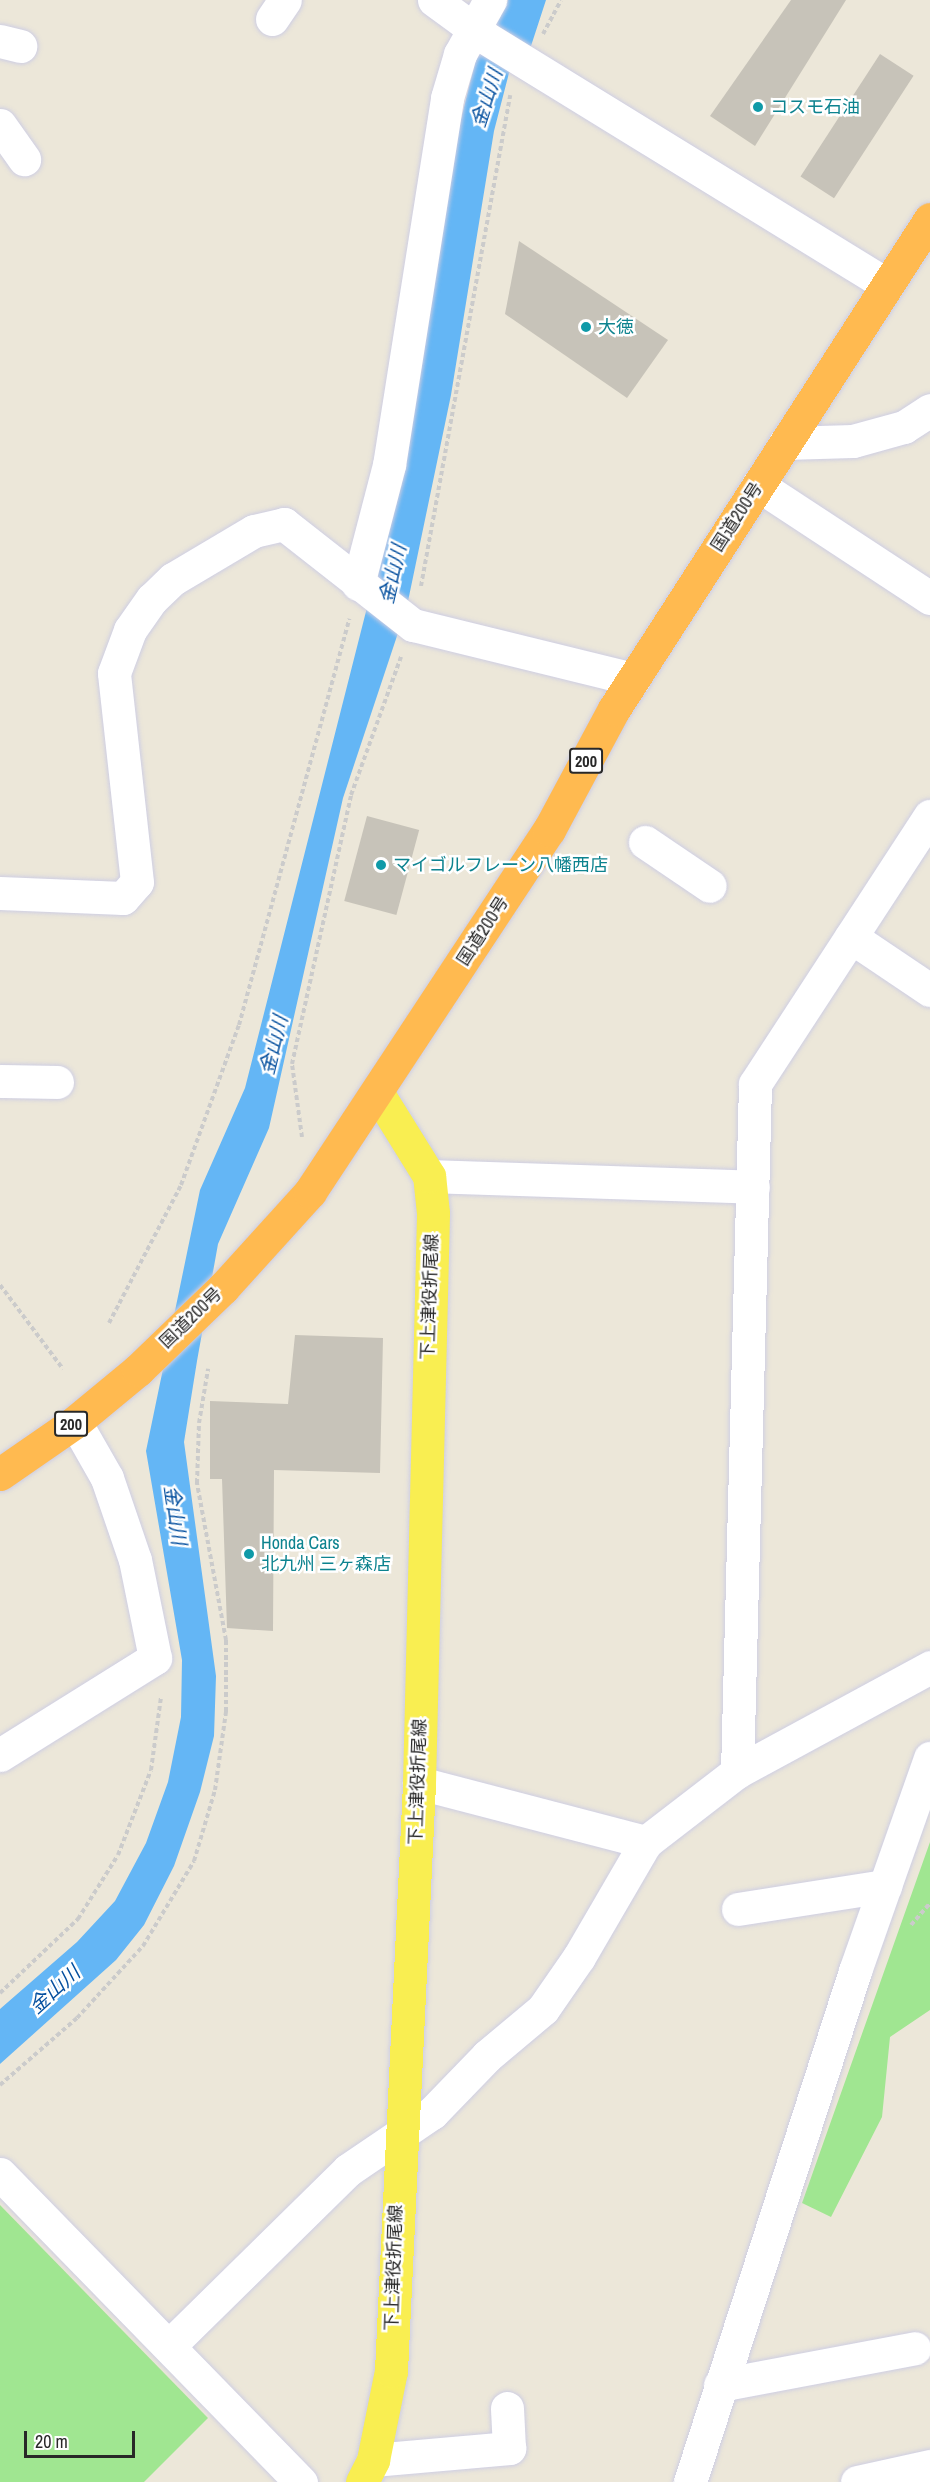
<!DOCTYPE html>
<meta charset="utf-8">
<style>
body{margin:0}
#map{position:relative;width:930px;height:2482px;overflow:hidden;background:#ece7d9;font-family:"Archivo Narrow","Noto Sans JP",sans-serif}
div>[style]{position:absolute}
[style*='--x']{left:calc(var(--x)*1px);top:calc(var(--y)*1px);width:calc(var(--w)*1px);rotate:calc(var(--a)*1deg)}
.green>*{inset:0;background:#a0e691}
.water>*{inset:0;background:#64b6f5}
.building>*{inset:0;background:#c7c3b9;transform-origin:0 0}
.path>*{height:4px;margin-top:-2px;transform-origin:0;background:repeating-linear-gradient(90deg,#cbcbcb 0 4.5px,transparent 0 7.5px)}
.roads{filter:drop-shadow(0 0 2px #cecee3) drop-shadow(0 0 2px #cecee3)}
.minor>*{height:33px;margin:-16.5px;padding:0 16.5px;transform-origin:16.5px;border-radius:16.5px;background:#fff}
.major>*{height:33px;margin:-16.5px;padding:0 16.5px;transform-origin:16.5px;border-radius:16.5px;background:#f9ee51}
.highway>*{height:33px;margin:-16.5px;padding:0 16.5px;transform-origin:16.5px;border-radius:16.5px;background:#ffba50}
.dots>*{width:16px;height:16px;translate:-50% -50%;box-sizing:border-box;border:3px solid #fff;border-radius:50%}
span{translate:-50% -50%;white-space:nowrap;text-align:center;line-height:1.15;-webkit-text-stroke:5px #fff;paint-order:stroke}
.shield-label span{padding:2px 4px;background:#fff;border:2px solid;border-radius:4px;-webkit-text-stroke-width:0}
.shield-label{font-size:16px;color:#282828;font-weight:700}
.culture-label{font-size:18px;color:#0d838f}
.left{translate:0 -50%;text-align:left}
.street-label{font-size:18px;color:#282828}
.water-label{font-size:20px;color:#05509f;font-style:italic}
.scale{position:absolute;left:24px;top:2431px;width:111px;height:27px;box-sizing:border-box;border:3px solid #282828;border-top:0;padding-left:8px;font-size:18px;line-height:21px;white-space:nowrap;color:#282828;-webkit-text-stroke:4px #fff;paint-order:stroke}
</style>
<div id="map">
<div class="green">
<i style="clip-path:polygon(930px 1842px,930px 2010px,890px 2037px,882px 2117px,831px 2217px,802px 2203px)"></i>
<i style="clip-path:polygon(0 2205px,208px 2418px,144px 2482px,0 2482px)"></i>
</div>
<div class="water">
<i style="clip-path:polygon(508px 0,546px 0,531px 46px,509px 73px,494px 131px,451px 395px,407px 606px,343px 798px,269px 1128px,218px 1244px,197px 1361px,184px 1442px,216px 1676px,214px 1736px,200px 1792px,174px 1866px,144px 1925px,116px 1960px,0 2064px,0 2009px,77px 1942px,115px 1901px,146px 1843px,168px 1782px,181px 1717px,182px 1660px,146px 1451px,200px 1190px,245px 1088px,375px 576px,447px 175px,477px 55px)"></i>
</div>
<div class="building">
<i style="clip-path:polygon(791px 0,846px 0,755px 146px,710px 116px)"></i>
<i style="left:880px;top:54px;width:40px;height:146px;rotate:33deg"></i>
<i style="clip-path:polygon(519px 241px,668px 340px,627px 398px,505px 314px)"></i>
<i style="left:367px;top:816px;width:54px;height:88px;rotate:15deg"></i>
<i style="clip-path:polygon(295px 1335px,383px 1338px,380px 1473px,274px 1470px,273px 1631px,227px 1628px,222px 1479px,210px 1479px,210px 1401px,288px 1404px)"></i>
</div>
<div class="path">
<i style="--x:543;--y:34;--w:38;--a:-62"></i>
<i style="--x:421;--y:586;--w:499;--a:-79.7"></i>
<i style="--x:302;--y:1137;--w:74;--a:-97.8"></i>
<i style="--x:292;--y:1064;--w:275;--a:-77.6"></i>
<i style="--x:351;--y:795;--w:147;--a:-70.1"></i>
<i style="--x:0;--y:1285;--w:105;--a:53.1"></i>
<i style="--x:109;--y:1323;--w:156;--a:-62.4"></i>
<i style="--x:181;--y:1185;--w:170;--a:-70.1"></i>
<i style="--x:239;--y:1025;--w:421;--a:-74.8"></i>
<i style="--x:911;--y:1925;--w:29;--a:-49"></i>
<i style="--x:0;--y:1993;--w:108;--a:-43.5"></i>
<i style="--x:78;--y:1919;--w:75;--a:-58"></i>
<i style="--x:118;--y:1855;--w:91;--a:-68.8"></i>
<i style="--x:151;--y:1770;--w:74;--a:-82.2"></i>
<i style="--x:0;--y:2085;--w:102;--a:-41"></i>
<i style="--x:77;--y:2018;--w:98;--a:-47.5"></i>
<i style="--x:143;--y:1946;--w:99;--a:-59"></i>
<i style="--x:194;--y:1861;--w:74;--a:-73.5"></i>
<i style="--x:215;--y:1790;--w:79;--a:-82"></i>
<i style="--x:226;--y:1712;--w:72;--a:-90"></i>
<i style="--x:226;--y:1640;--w:160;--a:-100.5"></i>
<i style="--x:197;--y:1483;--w:60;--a:-88.1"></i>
<i style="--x:199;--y:1423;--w:55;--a:-80.5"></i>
</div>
<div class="roads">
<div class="minor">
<i style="--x:434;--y:0;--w:64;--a:36.2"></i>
<i style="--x:486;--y:38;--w:471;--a:31.6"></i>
<i style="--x:272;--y:19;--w:23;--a:-56"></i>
<i style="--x:0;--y:41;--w:21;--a:14"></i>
<i style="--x:0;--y:125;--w:42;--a:54.8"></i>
<i style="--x:785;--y:443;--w:68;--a:-1.7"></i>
<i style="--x:853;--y:441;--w:53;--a:-15.4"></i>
<i style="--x:904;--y:427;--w:31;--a:-33"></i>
<i style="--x:758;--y:485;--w:206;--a:33.3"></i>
<i style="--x:358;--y:584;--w:123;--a:-75.4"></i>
<i style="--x:389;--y:465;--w:372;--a:-81"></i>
<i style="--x:447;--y:98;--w:46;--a:-73.5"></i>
<i style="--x:460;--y:54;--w:62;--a:-60.9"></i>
<i style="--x:645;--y:842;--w:78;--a:34.1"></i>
<i style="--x:0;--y:893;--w:123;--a:2.3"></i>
<i style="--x:123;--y:898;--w:21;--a:-49"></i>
<i style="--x:137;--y:882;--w:210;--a:-96.3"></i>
<i style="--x:114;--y:673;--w:46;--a:-69.6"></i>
<i style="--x:130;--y:630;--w:38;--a:-55"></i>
<i style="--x:152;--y:599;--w:29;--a:-44"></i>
<i style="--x:173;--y:579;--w:94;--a:-30.7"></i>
<i style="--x:254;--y:531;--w:31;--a:-13"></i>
<i style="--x:284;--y:524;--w:164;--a:38.1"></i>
<i style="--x:413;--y:625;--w:227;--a:13.8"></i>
<i style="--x:851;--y:937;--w:95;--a:33.9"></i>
<i style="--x:0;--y:1081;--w:57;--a:1"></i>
<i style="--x:429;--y:1176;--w:324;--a:1.9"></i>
<i style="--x:0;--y:1755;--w:183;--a:-32"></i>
<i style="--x:155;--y:1658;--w:100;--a:-101.5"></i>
<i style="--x:135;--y:1560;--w:87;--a:-108.9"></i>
<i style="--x:107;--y:1478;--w:64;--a:-119.7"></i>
<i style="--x:737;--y:1772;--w:688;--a:-88.5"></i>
<i style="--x:755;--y:1084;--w:320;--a:-56.9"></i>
<i style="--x:419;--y:1783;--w:235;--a:14.6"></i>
<i style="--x:738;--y:1909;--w:149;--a:-8.9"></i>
<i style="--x:0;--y:2174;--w:431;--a:45.7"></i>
<i style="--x:169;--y:2346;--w:251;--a:-44.5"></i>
<i style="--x:348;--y:2170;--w:102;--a:-34.2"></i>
<i style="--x:432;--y:2113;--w:79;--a:-46"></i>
<i style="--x:487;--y:2056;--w:73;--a:-40"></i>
<i style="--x:543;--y:2009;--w:63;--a:-55.3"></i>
<i style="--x:579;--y:1957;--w:133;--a:-59.8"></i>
<i style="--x:646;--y:1842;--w:115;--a:-37.6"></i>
<i style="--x:737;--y:1772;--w:220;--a:-28.5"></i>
<i style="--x:720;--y:2385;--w:198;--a:-10.7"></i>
<i style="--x:373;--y:2460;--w:137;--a:-5"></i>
<i style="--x:509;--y:2448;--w:40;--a:-92.9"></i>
<i style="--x:690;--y:2482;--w:537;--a:-72.1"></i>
<i style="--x:855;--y:1971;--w:226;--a:-70.6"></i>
<i style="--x:857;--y:2482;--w:75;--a:-12.4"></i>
</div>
<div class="major">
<i style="--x:362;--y:2482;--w:25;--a:-63"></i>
<i style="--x:373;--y:2460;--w:91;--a:-78.6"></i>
<i style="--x:391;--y:2371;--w:589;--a:-87.27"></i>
<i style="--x:419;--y:1783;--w:570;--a:-88.59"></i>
<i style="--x:433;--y:1213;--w:37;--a:-96"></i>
<i style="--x:429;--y:1176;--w:99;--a:-121.8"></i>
</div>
<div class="highway">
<i style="--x:0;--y:1474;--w:91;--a:-34.7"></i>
<i style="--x:75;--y:1422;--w:82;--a:-39.5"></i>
<i style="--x:138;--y:1370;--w:118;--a:-44"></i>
<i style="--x:223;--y:1288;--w:130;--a:-47.8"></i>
<i style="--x:310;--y:1192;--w:434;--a:-56.6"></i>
<i style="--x:549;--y:830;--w:137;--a:-61.8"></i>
<i style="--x:614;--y:709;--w:583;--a:-57.18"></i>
</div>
</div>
<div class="dots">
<i style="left:758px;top:107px;background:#0f9aa8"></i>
<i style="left:586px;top:327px;background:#0f9aa8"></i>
<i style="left:381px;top:865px;background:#0f9aa8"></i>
<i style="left:249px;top:1554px;background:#0f9aa8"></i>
</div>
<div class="shield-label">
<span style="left:586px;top:761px">200</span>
<span style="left:71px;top:1424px">200</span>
</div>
<div class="culture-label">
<span class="left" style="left:770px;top:107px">コスモ石油</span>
<span class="left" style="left:598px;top:327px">大徳</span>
<span class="left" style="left:393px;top:865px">マイゴルフレーン八幡西店</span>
<span class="left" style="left:261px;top:1554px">Honda Cars<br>北九州 三ヶ森店</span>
</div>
<div class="street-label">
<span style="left:737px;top:517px;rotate:-57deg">国道200号</span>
<span style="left:483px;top:931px;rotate:-57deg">国道200号</span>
<span style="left:430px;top:1297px;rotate:-88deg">下上津役折尾線</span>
<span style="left:191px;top:1318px;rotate:-44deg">国道200号</span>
<span style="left:418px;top:1782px;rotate:-88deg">下上津役折尾線</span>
<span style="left:394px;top:2268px;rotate:-88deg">下上津役折尾線</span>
</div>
<div class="water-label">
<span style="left:486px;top:98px;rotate:-72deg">金山川</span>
<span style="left:392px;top:574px;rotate:-77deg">金山川</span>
<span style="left:273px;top:1045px;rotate:-76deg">金山川</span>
<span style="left:176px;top:1515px;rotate:82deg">金山川</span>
<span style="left:54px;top:1989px;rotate:-42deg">金山川</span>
</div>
<div class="scale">20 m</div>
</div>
